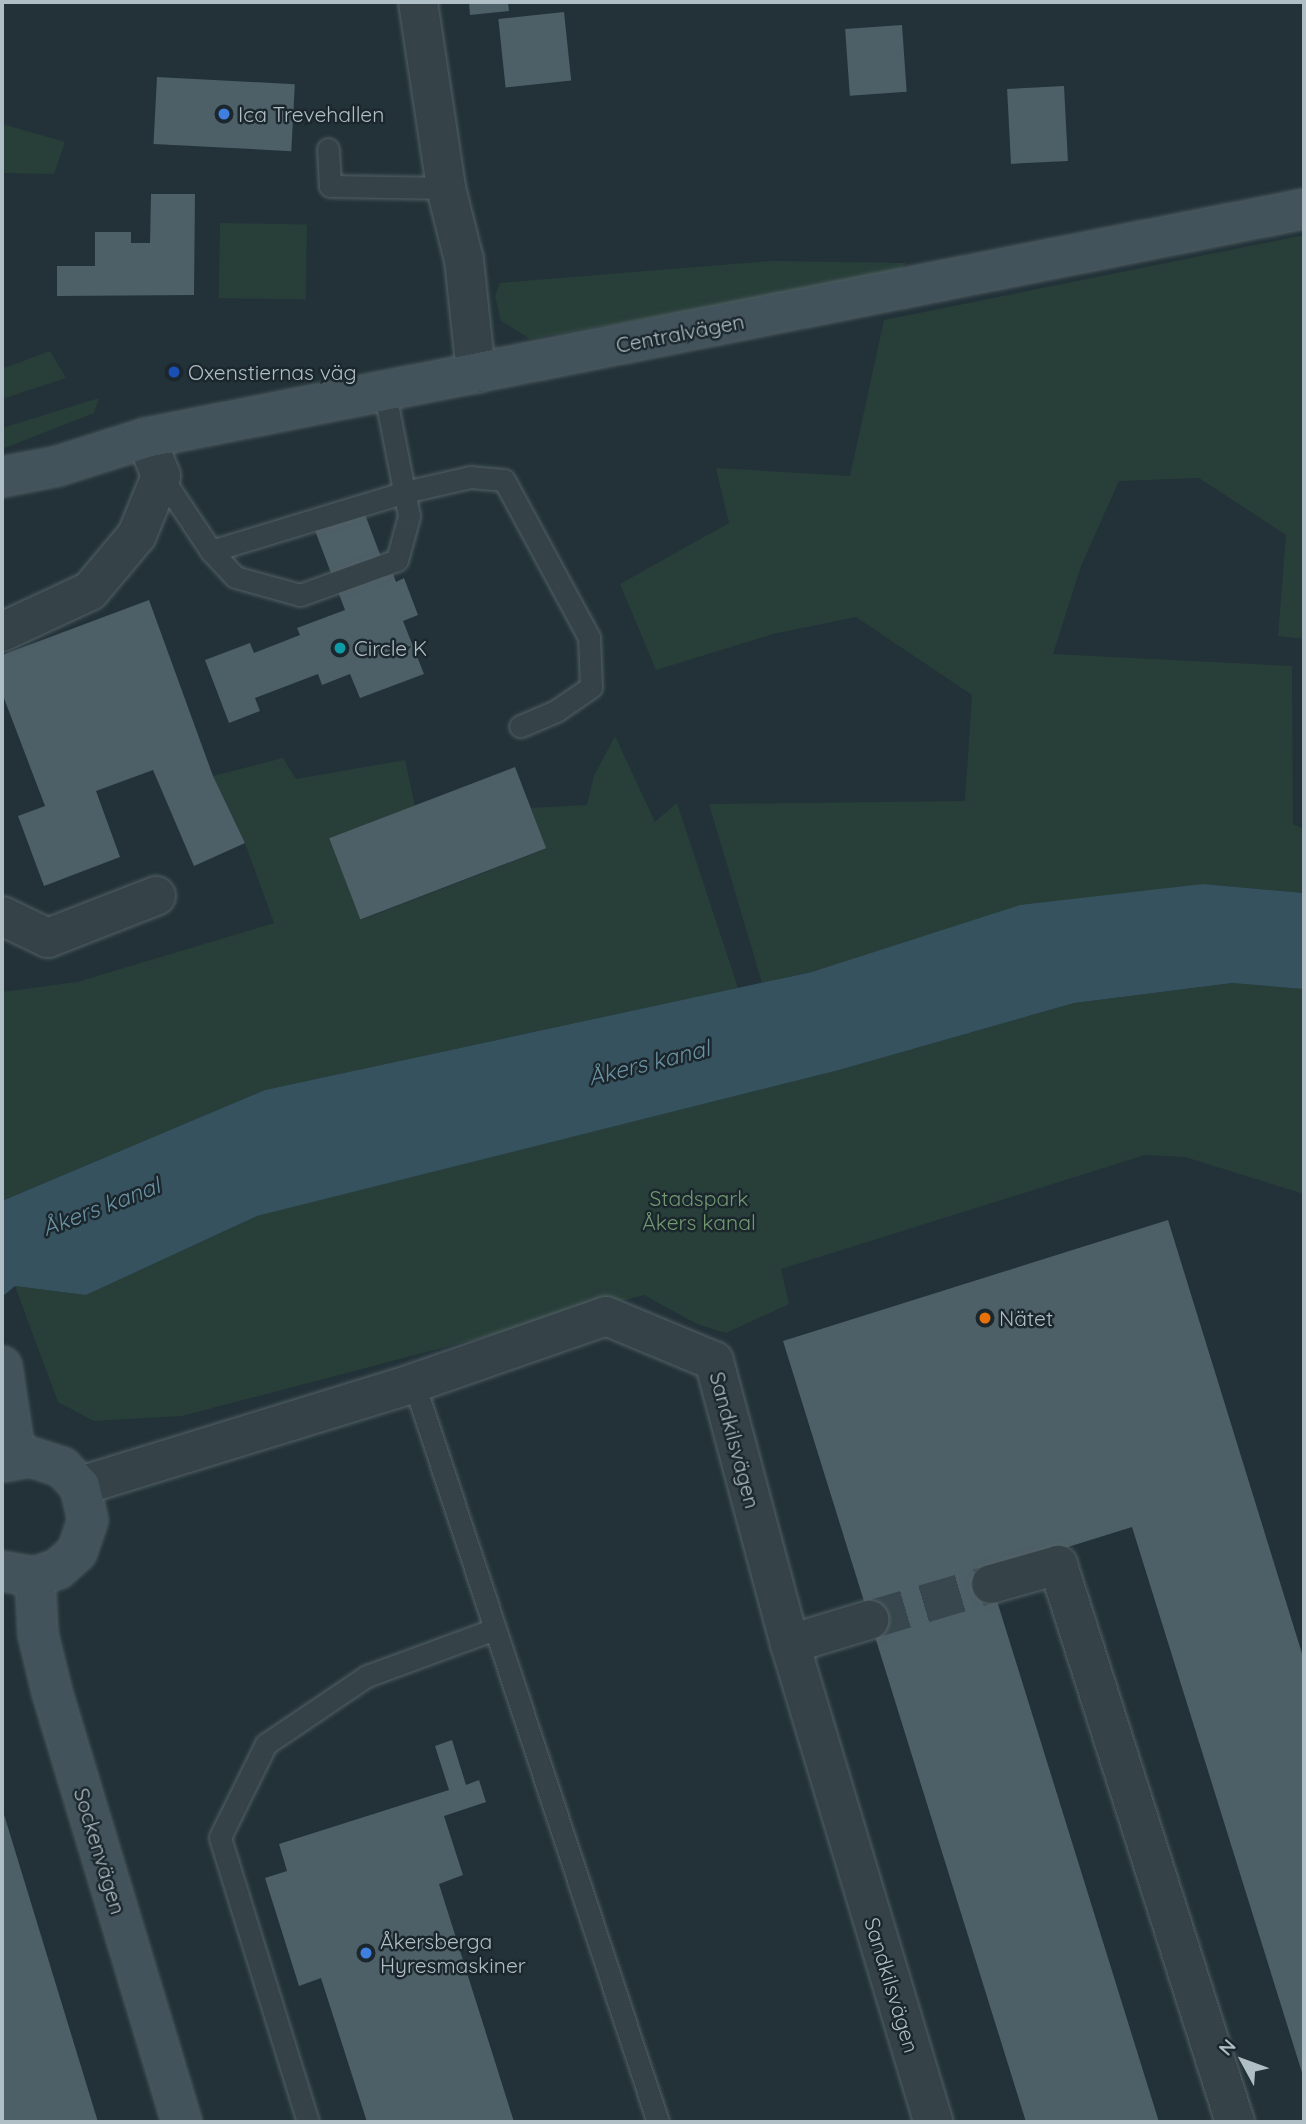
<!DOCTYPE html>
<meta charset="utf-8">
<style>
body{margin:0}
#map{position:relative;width:1306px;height:2124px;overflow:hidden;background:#223238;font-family:Quicksand,sans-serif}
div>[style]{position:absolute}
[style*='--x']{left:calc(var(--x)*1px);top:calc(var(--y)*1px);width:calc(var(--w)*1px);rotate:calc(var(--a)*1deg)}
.green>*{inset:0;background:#283f39;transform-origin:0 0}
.water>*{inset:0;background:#36525f}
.building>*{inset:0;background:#4d5f67;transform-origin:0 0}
.street-tunnel>*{height:38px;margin-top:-19px;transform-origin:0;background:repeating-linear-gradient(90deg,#37474d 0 38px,transparent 0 57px)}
.roads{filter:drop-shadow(0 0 2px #536166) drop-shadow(0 0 2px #536166)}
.lane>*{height:21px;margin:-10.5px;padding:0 10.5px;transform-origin:10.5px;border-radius:10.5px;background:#354349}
.street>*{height:38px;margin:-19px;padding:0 19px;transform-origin:19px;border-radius:19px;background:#354349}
.secondary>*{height:38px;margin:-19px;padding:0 19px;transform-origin:19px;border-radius:19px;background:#43535c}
.dots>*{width:19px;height:19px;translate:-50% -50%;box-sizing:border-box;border:4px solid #1b272d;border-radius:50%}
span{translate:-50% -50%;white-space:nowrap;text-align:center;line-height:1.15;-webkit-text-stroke:5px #1b272d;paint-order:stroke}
.poi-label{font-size:21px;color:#b0bec5}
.left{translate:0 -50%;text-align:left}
.street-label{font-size:21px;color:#b0bec5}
.park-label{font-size:21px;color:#719a70}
.water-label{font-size:23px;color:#6a92a3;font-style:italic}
.frame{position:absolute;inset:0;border:4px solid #b0bec5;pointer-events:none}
.north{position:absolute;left:1208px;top:2026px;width:70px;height:70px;-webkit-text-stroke:5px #1b272d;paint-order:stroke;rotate:311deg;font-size:19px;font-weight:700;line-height:28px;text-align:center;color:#b0bec5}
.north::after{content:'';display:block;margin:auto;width:24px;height:32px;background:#b0bec5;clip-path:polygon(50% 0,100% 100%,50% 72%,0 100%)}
</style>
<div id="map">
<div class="green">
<i style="clip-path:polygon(2px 124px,65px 142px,54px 174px,2px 173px)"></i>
<i style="left:220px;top:223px;width:87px;height:75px;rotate:1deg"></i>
<i style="clip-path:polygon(1304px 235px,1304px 639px,1278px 636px,1286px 535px,1199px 478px,1119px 481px,1081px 566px,1053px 654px,1292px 666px,1293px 824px,1304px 829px,1304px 893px,1203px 884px,762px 983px,709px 804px,965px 801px,972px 695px,856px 617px,773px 634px,656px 670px,620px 584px,729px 523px,716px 468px,850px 476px,884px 320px)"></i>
<i style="clip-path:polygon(771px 261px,906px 263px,895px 275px,530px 339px,501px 321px,495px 296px,500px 283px)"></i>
<i style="clip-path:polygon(50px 351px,66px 378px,2px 399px,2px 369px)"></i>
<i style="clip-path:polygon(99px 398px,94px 413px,2px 449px,2px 428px)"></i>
<i style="clip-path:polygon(615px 736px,655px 822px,677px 803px,738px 988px,265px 1090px,2px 1201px,2px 992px,77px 982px,274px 923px,245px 843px,213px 776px,283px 758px,296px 779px,405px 760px,415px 806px,361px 920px,546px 849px,531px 808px,587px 805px,594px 776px)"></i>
<i style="clip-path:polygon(1232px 983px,1304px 989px,1304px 1194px,1185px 1157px,1145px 1155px,781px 1269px,789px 1304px,726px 1333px,697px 1324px,644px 1295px,182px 1416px,94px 1421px,58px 1402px,15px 1286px,86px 1295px,257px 1216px,839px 1070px,1074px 1003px)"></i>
</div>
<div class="water">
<i style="clip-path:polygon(1203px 884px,1304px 893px,1304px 989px,1232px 983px,1074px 1003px,839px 1070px,257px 1216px,86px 1295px,15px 1286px,2px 1297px,2px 1201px,265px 1090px,812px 972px,1020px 905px)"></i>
</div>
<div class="building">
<i style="clip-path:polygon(469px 2px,508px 2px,509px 11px,470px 15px)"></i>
<i style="left:564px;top:12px;width:69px;height:66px;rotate:84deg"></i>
<i style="left:902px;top:25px;width:67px;height:57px;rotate:86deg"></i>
<i style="left:157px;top:77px;width:138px;height:67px;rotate:3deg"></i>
<i style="left:1064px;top:86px;width:75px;height:57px;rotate:87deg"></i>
<i style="clip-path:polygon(151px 194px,195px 194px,194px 295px,57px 296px,57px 266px,95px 266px,95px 232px,131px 232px,131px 243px,150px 243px)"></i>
<i style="clip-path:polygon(363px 509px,384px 565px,389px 563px,396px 582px,404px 578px,418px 615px,403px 621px,424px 674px,360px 698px,350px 674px,322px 685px,318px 674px,255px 698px,260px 711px,229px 723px,205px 660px,250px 643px,254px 653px,300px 635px,297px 628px,345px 610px,314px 528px)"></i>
<i style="clip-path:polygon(149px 600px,213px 776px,245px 843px,194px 866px,153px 770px,96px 791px,120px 857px,44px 886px,18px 816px,45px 806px,2px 693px,2px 655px)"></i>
<i style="left:515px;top:767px;width:87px;height:199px;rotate:69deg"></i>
<i style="clip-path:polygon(1168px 1220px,1304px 1660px,1304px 2079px,1132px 1527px,988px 1572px,1159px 2122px,1026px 2122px,783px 1341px)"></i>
<i style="clip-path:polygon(452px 1740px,466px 1785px,479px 1780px,486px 1802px,444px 1816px,463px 1875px,439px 1884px,514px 2122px,367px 2122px,321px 1978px,299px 1986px,265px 1878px,287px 1871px,279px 1844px,449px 1790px,435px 1746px)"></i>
<i style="clip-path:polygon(2px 1808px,98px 2122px,2px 2122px)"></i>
</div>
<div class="street-tunnel">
<i style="--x:869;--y:1620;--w:127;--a:-16.4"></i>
</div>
<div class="roads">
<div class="lane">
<i style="--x:328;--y:149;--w:37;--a:87"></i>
<i style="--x:330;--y:186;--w:116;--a:1"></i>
<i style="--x:161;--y:476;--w:90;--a:56.3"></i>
<i style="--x:211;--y:551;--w:35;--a:47"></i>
<i style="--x:235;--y:577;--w:67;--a:15.5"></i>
<i style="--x:300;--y:595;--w:103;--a:-19.8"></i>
<i style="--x:397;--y:560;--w:46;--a:-74.7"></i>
<i style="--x:409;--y:516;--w:129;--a:-101.1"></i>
<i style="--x:211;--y:551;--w:203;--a:-16.9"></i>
<i style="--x:405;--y:492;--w:67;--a:-13"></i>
<i style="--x:470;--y:477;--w:34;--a:5"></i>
<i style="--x:504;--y:480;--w:179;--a:61.6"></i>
<i style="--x:589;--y:637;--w:50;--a:87.7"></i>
<i style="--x:591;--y:687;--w:42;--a:145.6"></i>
<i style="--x:556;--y:711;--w:39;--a:157"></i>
<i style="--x:414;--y:1383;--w:778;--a:71.73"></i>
<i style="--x:308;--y:2122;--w:298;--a:-107.2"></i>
<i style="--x:220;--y:1837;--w:104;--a:-63.7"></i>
<i style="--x:266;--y:1744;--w:122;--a:-34"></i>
<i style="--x:367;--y:1676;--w:136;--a:-20.2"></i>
</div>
<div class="street">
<i style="--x:418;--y:2;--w:188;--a:81.4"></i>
<i style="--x:446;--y:188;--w:74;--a:76"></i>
<i style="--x:464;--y:260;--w:114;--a:83.9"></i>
<i style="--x:2;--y:632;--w:97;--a:-25"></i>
<i style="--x:90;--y:591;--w:73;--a:-50"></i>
<i style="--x:137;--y:535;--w:64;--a:-67.9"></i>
<i style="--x:161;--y:476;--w:41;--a:-111.5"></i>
<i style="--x:2;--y:916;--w:51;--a:25.6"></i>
<i style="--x:48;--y:938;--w:116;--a:-21.3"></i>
<i style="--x:80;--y:1486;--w:350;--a:-17.1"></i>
<i style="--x:414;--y:1383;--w:203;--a:-19.2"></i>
<i style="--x:606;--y:1316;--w:117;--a:22.6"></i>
<i style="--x:714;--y:1361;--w:293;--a:75"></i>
<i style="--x:790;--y:1644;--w:499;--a:73.3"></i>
<i style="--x:991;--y:1584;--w:70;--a:-15.8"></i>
<i style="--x:1058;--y:1565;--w:584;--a:72.37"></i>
<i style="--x:790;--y:1644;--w:83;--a:-16.9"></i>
</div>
<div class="secondary">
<i style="--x:2;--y:477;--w:57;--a:-11.1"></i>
<i style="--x:58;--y:466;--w:92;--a:-17.7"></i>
<i style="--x:146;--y:438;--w:1180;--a:-11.19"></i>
<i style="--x:2;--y:1366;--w:92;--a:81.3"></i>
<i style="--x:2;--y:1462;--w:29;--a:-10"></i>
<i style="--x:31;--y:1457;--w:33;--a:18"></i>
<i style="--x:62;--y:1467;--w:26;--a:47"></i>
<i style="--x:80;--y:1486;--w:35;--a:77"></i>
<i style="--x:88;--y:1520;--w:34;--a:109"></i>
<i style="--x:77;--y:1552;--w:25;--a:138"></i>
<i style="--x:58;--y:1569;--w:24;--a:161"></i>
<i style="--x:35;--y:1577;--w:34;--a:-170"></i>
<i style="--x:35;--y:1577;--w:57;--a:87"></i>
<i style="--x:38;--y:1634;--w:60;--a:76.4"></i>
<i style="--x:52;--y:1692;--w:449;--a:73.2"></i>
</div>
</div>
<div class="dots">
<i style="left:224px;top:114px;background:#3f7fe0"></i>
<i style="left:174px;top:372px;background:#1a4fb4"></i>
<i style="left:340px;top:648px;background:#0f9aa8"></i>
<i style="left:985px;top:1318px;background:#e8710a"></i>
<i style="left:366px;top:1953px;background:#3f7fe0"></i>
</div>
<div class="poi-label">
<span class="left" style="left:238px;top:114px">Ica Trevehallen</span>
<span class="left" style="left:188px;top:372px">Oxenstiernas väg</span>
<span class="left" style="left:354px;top:648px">Circle K</span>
<span class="left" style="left:999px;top:1318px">Nätet</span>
<span class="left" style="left:380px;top:1953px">Åkersberga<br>Hyresmaskiner</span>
</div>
<div class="street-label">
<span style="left:680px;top:333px;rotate:-11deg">Centralvägen</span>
<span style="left:735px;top:1440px;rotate:75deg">Sandkilsvägen</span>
<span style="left:100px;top:1851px;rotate:73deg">Sockenvägen</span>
<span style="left:892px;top:1985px;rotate:73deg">Sandkilsvägen</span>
</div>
<div class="park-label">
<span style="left:699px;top:1210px">Stadspark<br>Åkers kanal</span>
</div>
<div class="water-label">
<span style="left:649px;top:1063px;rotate:-14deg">Åkers kanal</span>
<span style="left:101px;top:1207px;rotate:-21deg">Åkers kanal</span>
</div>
<div class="frame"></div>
<div class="north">N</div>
</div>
